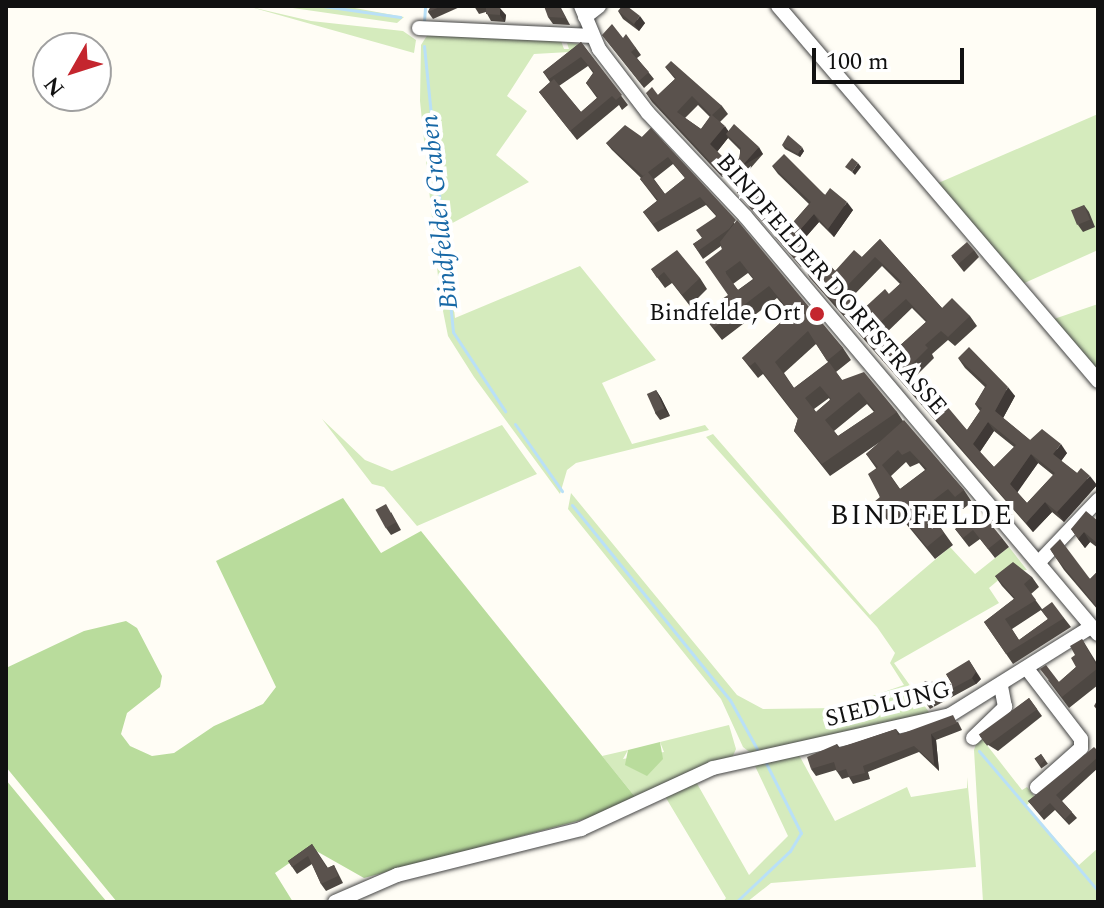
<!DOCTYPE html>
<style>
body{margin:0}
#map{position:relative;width:1104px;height:908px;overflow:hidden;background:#fffdf5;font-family:Spectral,serif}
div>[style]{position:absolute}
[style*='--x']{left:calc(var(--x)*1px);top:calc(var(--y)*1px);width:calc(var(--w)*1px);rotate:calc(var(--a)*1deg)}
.green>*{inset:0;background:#d5ebbd}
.forest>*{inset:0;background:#b9dc9c}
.stream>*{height:3px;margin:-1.5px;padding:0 1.5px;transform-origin:1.5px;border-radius:1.5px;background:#b9e0f7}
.roads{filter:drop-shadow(0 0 2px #444) drop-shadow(0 0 2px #444)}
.minor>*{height:14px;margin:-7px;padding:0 7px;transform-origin:7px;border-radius:7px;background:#fff}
.wall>*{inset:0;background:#4d4742;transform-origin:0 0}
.shaded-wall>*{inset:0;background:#3f3936;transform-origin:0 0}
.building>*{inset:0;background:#5a524d;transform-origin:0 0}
.dots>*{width:22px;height:22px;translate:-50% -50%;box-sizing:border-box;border:4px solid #fff;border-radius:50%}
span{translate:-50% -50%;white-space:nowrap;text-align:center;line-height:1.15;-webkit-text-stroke:8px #fff;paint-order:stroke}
.street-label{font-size:24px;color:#111}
.poi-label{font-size:24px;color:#111}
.right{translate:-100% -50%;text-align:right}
.water-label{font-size:26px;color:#1768a6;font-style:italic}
.quarter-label{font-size:28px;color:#111;letter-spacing:2px}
.frame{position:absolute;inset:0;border:8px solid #111;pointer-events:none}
.north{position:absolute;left:32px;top:32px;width:80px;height:80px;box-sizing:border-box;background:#fff;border:2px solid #a0a0a0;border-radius:50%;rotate:231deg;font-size:22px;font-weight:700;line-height:32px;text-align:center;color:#111}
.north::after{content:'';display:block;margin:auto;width:28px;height:36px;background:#c4262e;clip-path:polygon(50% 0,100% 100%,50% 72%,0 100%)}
.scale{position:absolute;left:812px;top:48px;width:152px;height:36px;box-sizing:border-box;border:4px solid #111;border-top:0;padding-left:10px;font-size:24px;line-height:28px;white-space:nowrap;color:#111;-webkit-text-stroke:6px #fff;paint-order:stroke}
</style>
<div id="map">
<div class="green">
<i style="clip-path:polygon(247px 6px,311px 21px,403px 31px,416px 40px,414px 53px)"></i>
<i style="clip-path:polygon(279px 6px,344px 6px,404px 17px,397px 23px)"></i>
<i style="clip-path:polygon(428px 34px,561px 41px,564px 49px,569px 49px,567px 43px,581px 44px,587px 51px,534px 54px,507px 96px,527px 111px,496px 155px,529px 182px,445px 227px,455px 318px,580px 266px,656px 360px,602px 383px,632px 444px,705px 425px,709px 430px,576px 463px,567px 470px,560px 494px,474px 377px,448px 336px,440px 296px,420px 101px,421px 45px)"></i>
<i style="clip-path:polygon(1098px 114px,1098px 250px,1020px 285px,936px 184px)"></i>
<i style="clip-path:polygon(1098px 304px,1098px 375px,1051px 320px)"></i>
<i style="clip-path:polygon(322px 419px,365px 460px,392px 471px,502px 425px,537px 474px,417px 526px,384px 487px,372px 484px)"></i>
<i style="clip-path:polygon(713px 434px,870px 615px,950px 547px,975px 574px,1009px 547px,1027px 570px,1008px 572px,989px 588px,999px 603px,894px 663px,931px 715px,751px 753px,743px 747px,721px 699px,568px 509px,571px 493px,737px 695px,763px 709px,837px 708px,904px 685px,890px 663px,895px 653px,877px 627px,706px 437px)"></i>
<i style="clip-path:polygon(729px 725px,736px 749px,732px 758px,636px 798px,602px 756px,628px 750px,623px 759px,664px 752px,660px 742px)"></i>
<i style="clip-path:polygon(979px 735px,1022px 790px,1027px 787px,1035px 797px,1026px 806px,1079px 865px,1098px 848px,1098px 902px,983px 902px,974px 750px)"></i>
<i style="clip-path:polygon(799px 755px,835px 821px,907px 787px,911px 797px,967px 788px,967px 777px,976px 867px,771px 883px,747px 902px,723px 902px,726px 898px,663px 793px,695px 780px,749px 875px,788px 836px,755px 766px)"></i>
</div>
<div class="forest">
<i style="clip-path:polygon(343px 498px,381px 553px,421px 531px,636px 798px,589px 818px,364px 878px,311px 848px,275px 873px,293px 902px,117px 902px,6px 767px,6px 668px,84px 631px,126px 621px,137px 628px,162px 676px,160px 687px,127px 713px,121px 734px,130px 746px,152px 756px,174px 753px,214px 726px,263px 704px,276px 687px,216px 561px)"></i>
<i style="clip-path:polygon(660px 742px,663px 759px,647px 776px,625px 765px,628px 750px)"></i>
<i style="clip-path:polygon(6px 780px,96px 889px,107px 902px,6px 902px)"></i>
</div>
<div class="stream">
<i style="--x:323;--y:6;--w:78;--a:8.1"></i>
<i style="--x:424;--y:22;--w:16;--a:-86"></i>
<i style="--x:424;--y:46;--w:287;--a:84.2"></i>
<i style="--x:453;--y:332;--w:95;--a:56.6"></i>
<i style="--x:515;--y:424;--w:82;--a:55"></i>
<i style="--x:572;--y:505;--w:251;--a:51"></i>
<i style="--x:730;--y:700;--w:56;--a:61.1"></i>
<i style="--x:979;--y:751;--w:184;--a:49.6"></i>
<i style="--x:736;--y:902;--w:74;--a:-43.4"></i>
<i style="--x:790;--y:851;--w:21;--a:-59"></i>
<i style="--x:801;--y:833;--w:78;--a:-116.6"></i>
</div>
<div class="roads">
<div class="minor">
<i style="--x:581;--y:6;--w:47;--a:67.3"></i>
<i style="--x:599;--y:49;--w:81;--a:52.6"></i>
<i style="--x:648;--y:113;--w:141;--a:46.7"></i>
<i style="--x:745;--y:216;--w:547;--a:49.82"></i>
<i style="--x:778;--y:6;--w:493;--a:49.5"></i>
<i style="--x:585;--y:17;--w:18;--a:-38"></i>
<i style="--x:419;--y:28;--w:173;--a:2.6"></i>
<i style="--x:1039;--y:562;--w:86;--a:-46.4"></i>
<i style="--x:1028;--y:670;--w:87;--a:52.5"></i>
<i style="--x:1081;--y:739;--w:9;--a:90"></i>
<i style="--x:1081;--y:748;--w:59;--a:138.4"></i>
<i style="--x:973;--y:738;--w:45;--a:-44.1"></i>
<i style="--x:1005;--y:707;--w:20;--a:-101"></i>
<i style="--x:335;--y:902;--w:68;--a:-23.5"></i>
<i style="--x:397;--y:875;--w:190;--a:-14"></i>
<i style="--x:581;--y:829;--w:145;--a:-24.8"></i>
<i style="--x:713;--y:768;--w:243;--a:-12.6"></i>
<i style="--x:950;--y:715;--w:166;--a:-32"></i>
</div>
</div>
<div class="wall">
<i style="clip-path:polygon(431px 6px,462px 6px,433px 19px,428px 12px)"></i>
<i style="clip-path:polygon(474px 6px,491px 6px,492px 8px,506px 15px,505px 22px,491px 21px,486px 12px,479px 14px)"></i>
<i style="clip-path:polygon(560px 6px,570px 25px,553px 24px,548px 17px)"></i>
<i style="clip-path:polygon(618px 11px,645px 23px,639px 31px,623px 19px)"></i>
<i style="clip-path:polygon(602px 35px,623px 38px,636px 48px,641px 55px,637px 58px,654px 79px,644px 88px)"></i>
<i style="clip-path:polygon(evenodd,581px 42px,628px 105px,622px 110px,619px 105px,577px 140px,539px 92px,550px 82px,543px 72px,581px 42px,588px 66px,593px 73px,586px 83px,597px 98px,581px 112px,559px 86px,588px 66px)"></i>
<i style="clip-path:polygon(evenodd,665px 67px,722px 106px,728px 114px,720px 122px,728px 131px,763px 154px,742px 178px,789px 227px,809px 204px,778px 174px,772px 166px,853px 210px,834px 237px,819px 222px,805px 238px,816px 252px,835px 271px,862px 257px,880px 239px,942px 308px,970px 316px,977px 326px,955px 346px,948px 340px,932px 354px,934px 358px,915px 377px,921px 388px,936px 404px,967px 430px,980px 411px,975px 404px,985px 387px,965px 368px,958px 358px,1015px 396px,1003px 418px,1030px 440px,1067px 453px,1061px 461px,1077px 473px,1097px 485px,1064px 522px,1052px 512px,1033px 532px,810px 278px,804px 268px,814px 255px,801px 267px,738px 194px,732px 186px,740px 179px,740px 150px,728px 138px,717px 152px,731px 168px,722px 177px,652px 102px,646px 93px,658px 95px,675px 79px,665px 67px,698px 105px,710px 117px,701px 129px,685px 118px,698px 105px,665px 67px,882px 266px,900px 284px,889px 294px,861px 311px,850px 299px,882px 266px,665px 67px,912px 308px,926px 322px,895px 350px,883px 336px,912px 308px,665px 67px,994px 431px,1014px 447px,994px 467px,980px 452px,994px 431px,665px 67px,1038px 463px,1053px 475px,1027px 503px,1017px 492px,1038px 463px)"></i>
<i style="clip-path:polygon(evenodd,651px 128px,843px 348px,851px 360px,836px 372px,842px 380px,897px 412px,903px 421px,964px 490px,972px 502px,963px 509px,957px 501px,927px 523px,932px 529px,938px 524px,953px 545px,935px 559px,903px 520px,893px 527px,882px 514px,876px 468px,866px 454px,880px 442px,830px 476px,794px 431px,798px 419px,763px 374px,758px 378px,742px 358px,790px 314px,777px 298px,722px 340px,707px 321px,727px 306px,728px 295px,722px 249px,721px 246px,703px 259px,693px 244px,702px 238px,716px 216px,706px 205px,658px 232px,643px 212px,657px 201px,640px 179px,641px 178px,612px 150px,606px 143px,642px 137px,651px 128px,673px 164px,685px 178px,665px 194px,654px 179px,673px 164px,651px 128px,748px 273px,753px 279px,738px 290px,733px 284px,748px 273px,651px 128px,816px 344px,828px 362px,794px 388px,784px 373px,816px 344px,651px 128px,829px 398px,830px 400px,816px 412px,814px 409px,829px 398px,651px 128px,867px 404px,874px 412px,838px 436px,834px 431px,867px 404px,651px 128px,906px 462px,910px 467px,919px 463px,925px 470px,900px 489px,891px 476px,906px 462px)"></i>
<i style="clip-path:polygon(782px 145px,804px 151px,800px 157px,785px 149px)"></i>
<i style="clip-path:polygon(1084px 205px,1089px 212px,1095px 227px,1083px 232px,1078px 225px)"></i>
<i style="clip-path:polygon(974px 250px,979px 257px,964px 272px,952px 257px)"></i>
<i style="clip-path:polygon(651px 269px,700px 278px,707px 289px,690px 306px,672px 283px,665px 288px)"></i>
<i style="clip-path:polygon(656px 390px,661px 398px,670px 416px,660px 420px,655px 413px)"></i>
<i style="clip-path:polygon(391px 512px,401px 530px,391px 535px,386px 528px)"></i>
<i style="clip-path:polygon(1098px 521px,1098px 548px,1090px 542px,1085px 548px,1071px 529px)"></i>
<i style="clip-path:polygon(972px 528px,1002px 538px,1009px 547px,995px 558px,980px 539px,969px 547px,955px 529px)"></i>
<i style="clip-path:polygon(1050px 549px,1090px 579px,1098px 571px,1098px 610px,1064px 570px)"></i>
<i style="clip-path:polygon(evenodd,995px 576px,1032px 577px,1039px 587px,1031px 594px,1042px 609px,1064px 618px,1071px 627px,1013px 664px,984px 622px,1014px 599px,1002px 586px,995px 576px,1041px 610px,1048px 619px,1019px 640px,1012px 629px,1041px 610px)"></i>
<i style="clip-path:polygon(1082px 639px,1098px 665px,1098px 685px,1069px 708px,1048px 680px,1059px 682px,1076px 667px,1075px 655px)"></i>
<i style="clip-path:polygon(946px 674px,981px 679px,976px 684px,930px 709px,918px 691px,952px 684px)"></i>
<i style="clip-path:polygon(1029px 698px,1042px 716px,998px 751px,985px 743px,980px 736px)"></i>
<i style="clip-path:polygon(958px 722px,962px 730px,936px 740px,939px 771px,919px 752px,868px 772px,870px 779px,853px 784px,849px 777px,842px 779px,836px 770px,816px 776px,811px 769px,837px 744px,840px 748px,896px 729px,900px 734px)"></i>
<i style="clip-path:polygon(1098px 751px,1098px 768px,1062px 801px,1077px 818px,1069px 825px,1055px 810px,1044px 820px,1028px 801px)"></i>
<i style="left:1041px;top:754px;width:12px;height:8px;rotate:55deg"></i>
<i style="clip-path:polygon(312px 844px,328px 868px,334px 865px,343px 883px,326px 891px,321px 884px,312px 864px,297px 874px,288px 861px)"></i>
</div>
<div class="shaded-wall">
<i style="clip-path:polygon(500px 8px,506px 15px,505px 22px,500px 15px)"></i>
<i style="clip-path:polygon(640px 16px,645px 23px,639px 31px,634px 24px)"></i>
<i style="clip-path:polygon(725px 126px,731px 135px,726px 134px,728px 138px,716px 153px,710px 144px)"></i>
<i style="left:759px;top:147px;width:8px;height:35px;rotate:60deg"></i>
<i style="clip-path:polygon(802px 147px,804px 151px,800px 157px,798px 154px)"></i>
<i style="clip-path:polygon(858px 163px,861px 167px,855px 175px,852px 172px)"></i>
<i style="clip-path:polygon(847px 202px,853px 210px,834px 237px,828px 229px)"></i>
<i style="clip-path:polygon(814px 214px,819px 222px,804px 239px,799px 231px)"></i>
<i style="clip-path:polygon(1008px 387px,1015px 396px,1002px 420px,995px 411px)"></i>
<i style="clip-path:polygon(656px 390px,661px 398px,670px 416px,664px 408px)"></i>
<i style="clip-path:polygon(988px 422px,994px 431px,979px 453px,973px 444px)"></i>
<i style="clip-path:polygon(1061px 444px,1067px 453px,1059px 464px,1053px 454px)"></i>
<i style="clip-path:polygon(1031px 454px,1038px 463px,1017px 493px,1010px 484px)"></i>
<i style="clip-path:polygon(1090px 476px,1097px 485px,1064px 522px,1057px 512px)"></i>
<i style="clip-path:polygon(1045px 502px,1052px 512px,1033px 532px,1026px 523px)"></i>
<i style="clip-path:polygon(1084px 532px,1090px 542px,1085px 548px,1078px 539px)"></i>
<i style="clip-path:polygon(969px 660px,981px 679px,976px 684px,972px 678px)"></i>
<i style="clip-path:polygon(931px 734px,936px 740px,939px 771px,934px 764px)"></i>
</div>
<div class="building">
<i style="clip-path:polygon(431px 6px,442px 6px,428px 12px)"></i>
<i style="clip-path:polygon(544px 6px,559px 6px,566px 18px,548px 17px)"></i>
<i style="clip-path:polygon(622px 6px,627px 6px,640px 16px,634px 24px,618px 11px)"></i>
<i style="clip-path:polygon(486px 8px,500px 8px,500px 15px,486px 14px)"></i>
<i style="clip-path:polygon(612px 24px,623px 38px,626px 34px,636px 48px,631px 52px,649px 72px,639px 81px,602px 35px)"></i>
<i style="clip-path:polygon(581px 42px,622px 95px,616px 100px,612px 96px,570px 131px,539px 92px,554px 79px,581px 112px,598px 97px,586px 83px,594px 72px,581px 57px,549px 79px,543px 72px)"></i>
<i style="clip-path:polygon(evenodd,671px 61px,722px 106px,712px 115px,725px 126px,710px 144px,725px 159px,716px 168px,646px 93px,652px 87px,658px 95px,676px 78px,665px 67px,671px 61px,692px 96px,711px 115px,701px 129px,677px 112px,692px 96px)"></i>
<i style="clip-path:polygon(734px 124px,759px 147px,736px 173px,741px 148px,726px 134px)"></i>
<i style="clip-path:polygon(625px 125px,642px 137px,651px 128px,736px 220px,729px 229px,698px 251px,693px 244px,702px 238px,696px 230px,717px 216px,700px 197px,653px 224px,643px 212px,658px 200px,640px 179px,648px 172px,665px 194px,685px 178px,668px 157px,643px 176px,606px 143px)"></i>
<i style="clip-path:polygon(788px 135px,802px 147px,798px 154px,782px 145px)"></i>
<i style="clip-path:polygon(784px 154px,825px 195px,830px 188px,847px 202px,828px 229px,814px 214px,799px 231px,811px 245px,795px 259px,732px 186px,741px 178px,746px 182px,751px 178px,789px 227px,811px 202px,772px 166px)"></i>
<i style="clip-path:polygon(852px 158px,858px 163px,852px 172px,845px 167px)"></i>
<i style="left:1084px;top:205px;width:16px;height:14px;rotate:68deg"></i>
<i style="clip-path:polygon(evenodd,737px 220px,843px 348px,827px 361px,808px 331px,775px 362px,794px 388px,829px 362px,842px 380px,864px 372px,897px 412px,822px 464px,794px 431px,798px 418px,755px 362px,750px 366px,742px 358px,791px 313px,769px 286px,714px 328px,707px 321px,727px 306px,722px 299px,728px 295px,705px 262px,722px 249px,720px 242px,737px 220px,740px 261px,754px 279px,738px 290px,725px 272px,740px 261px,737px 220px,820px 386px,831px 399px,816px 412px,805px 398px,820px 386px,737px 220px,859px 392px,875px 411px,838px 436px,825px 420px,859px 392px)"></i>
<i style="clip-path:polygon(evenodd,880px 239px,942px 308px,952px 298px,970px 316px,948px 337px,941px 331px,925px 345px,928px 348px,908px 368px,917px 385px,936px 404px,941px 399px,967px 430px,982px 408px,975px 404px,987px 385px,958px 358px,969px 347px,1008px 387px,995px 411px,1030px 440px,1042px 429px,1061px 444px,1053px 454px,1077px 473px,1081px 468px,1090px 476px,1057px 512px,1045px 502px,1026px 523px,804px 268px,817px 250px,835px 271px,854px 250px,862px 257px,880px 239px,875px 257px,902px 282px,889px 294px,885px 289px,861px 311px,843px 290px,875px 257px,880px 239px,906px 299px,927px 321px,895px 350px,875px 327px,906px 299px,880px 239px,988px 422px,1016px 445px,994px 467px,973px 444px,988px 422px,880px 239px,1031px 454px,1055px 473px,1027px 503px,1010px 484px,1031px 454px)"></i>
<i style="left:967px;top:242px;width:11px;height:21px;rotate:49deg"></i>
<i style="clip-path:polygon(677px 250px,700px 278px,682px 295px,664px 272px,657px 278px,651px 269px)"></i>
<i style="left:656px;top:390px;width:20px;height:10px;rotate:66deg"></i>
<i style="clip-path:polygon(evenodd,904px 420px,964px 490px,955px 497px,948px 489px,918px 512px,932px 529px,938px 524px,944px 533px,927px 547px,894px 508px,884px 516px,874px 502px,880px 497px,868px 474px,878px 467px,866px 454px,904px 420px,898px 450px,902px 455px,910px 451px,927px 469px,900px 489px,882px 465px,898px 450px)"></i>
<i style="left:386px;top:504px;width:21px;height:12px;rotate:61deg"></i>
<i style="clip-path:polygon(1086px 511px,1098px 521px,1098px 544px,1084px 532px,1078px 539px,1071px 529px)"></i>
<i style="clip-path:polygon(985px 517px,1002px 538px,988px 549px,973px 530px,963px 538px,955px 529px,965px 521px,972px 528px)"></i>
<i style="clip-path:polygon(1060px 539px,1090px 579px,1098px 571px,1098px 608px,1056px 558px,1050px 549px)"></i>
<i style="clip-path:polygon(1013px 562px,1032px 577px,1024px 584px,1036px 600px,1005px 619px,1019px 640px,1048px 619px,1041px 610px,1052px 602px,1064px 618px,1006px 654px,984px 622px,1015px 598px,995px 576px)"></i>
<i style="clip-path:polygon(1082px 639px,1098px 668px,1062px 697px,1040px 669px,1046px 665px,1059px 682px,1076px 667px,1071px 658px,1075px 655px,1070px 646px)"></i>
<i style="clip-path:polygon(969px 660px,976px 672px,972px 678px,925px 703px,918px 691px,925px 681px,952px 684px,946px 674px)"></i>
<i style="left:1029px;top:698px;width:14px;height:62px;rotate:54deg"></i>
<i style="clip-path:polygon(1098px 699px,1098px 711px,1094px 706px)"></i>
<i style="clip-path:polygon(953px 715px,957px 723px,931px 734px,934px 764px,914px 746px,863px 766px,865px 773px,849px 777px,846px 769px,837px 772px,834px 762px,811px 769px,807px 757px,837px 744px,838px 748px,896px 729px,898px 735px)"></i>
<i style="clip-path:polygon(1094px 747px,1098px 751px,1098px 757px,1056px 795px,1072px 812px,1065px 819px,1050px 803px,1039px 813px,1028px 801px)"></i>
<i style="clip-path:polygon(1041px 754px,1045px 760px,1040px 765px,1035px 759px)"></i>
<i style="clip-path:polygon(312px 844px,327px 868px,334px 865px,338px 876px,321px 884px,308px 856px,292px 867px,288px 861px)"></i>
</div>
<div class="dots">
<i style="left:817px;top:314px;background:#c4262e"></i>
</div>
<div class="street-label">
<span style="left:831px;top:285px;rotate:49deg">BINDFELDER DORFSTRASSE</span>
<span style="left:888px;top:705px;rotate:-14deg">SIEDLUNG</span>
</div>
<div class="poi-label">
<span class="right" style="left:801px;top:314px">Bindfelde, Ort</span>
</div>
<div class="water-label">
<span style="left:440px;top:212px;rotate:-96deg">Bindfelder Graben</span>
</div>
<div class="quarter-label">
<span style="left:922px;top:516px">BINDFELDE</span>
</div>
<div class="frame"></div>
<div class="north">N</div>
<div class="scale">100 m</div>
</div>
